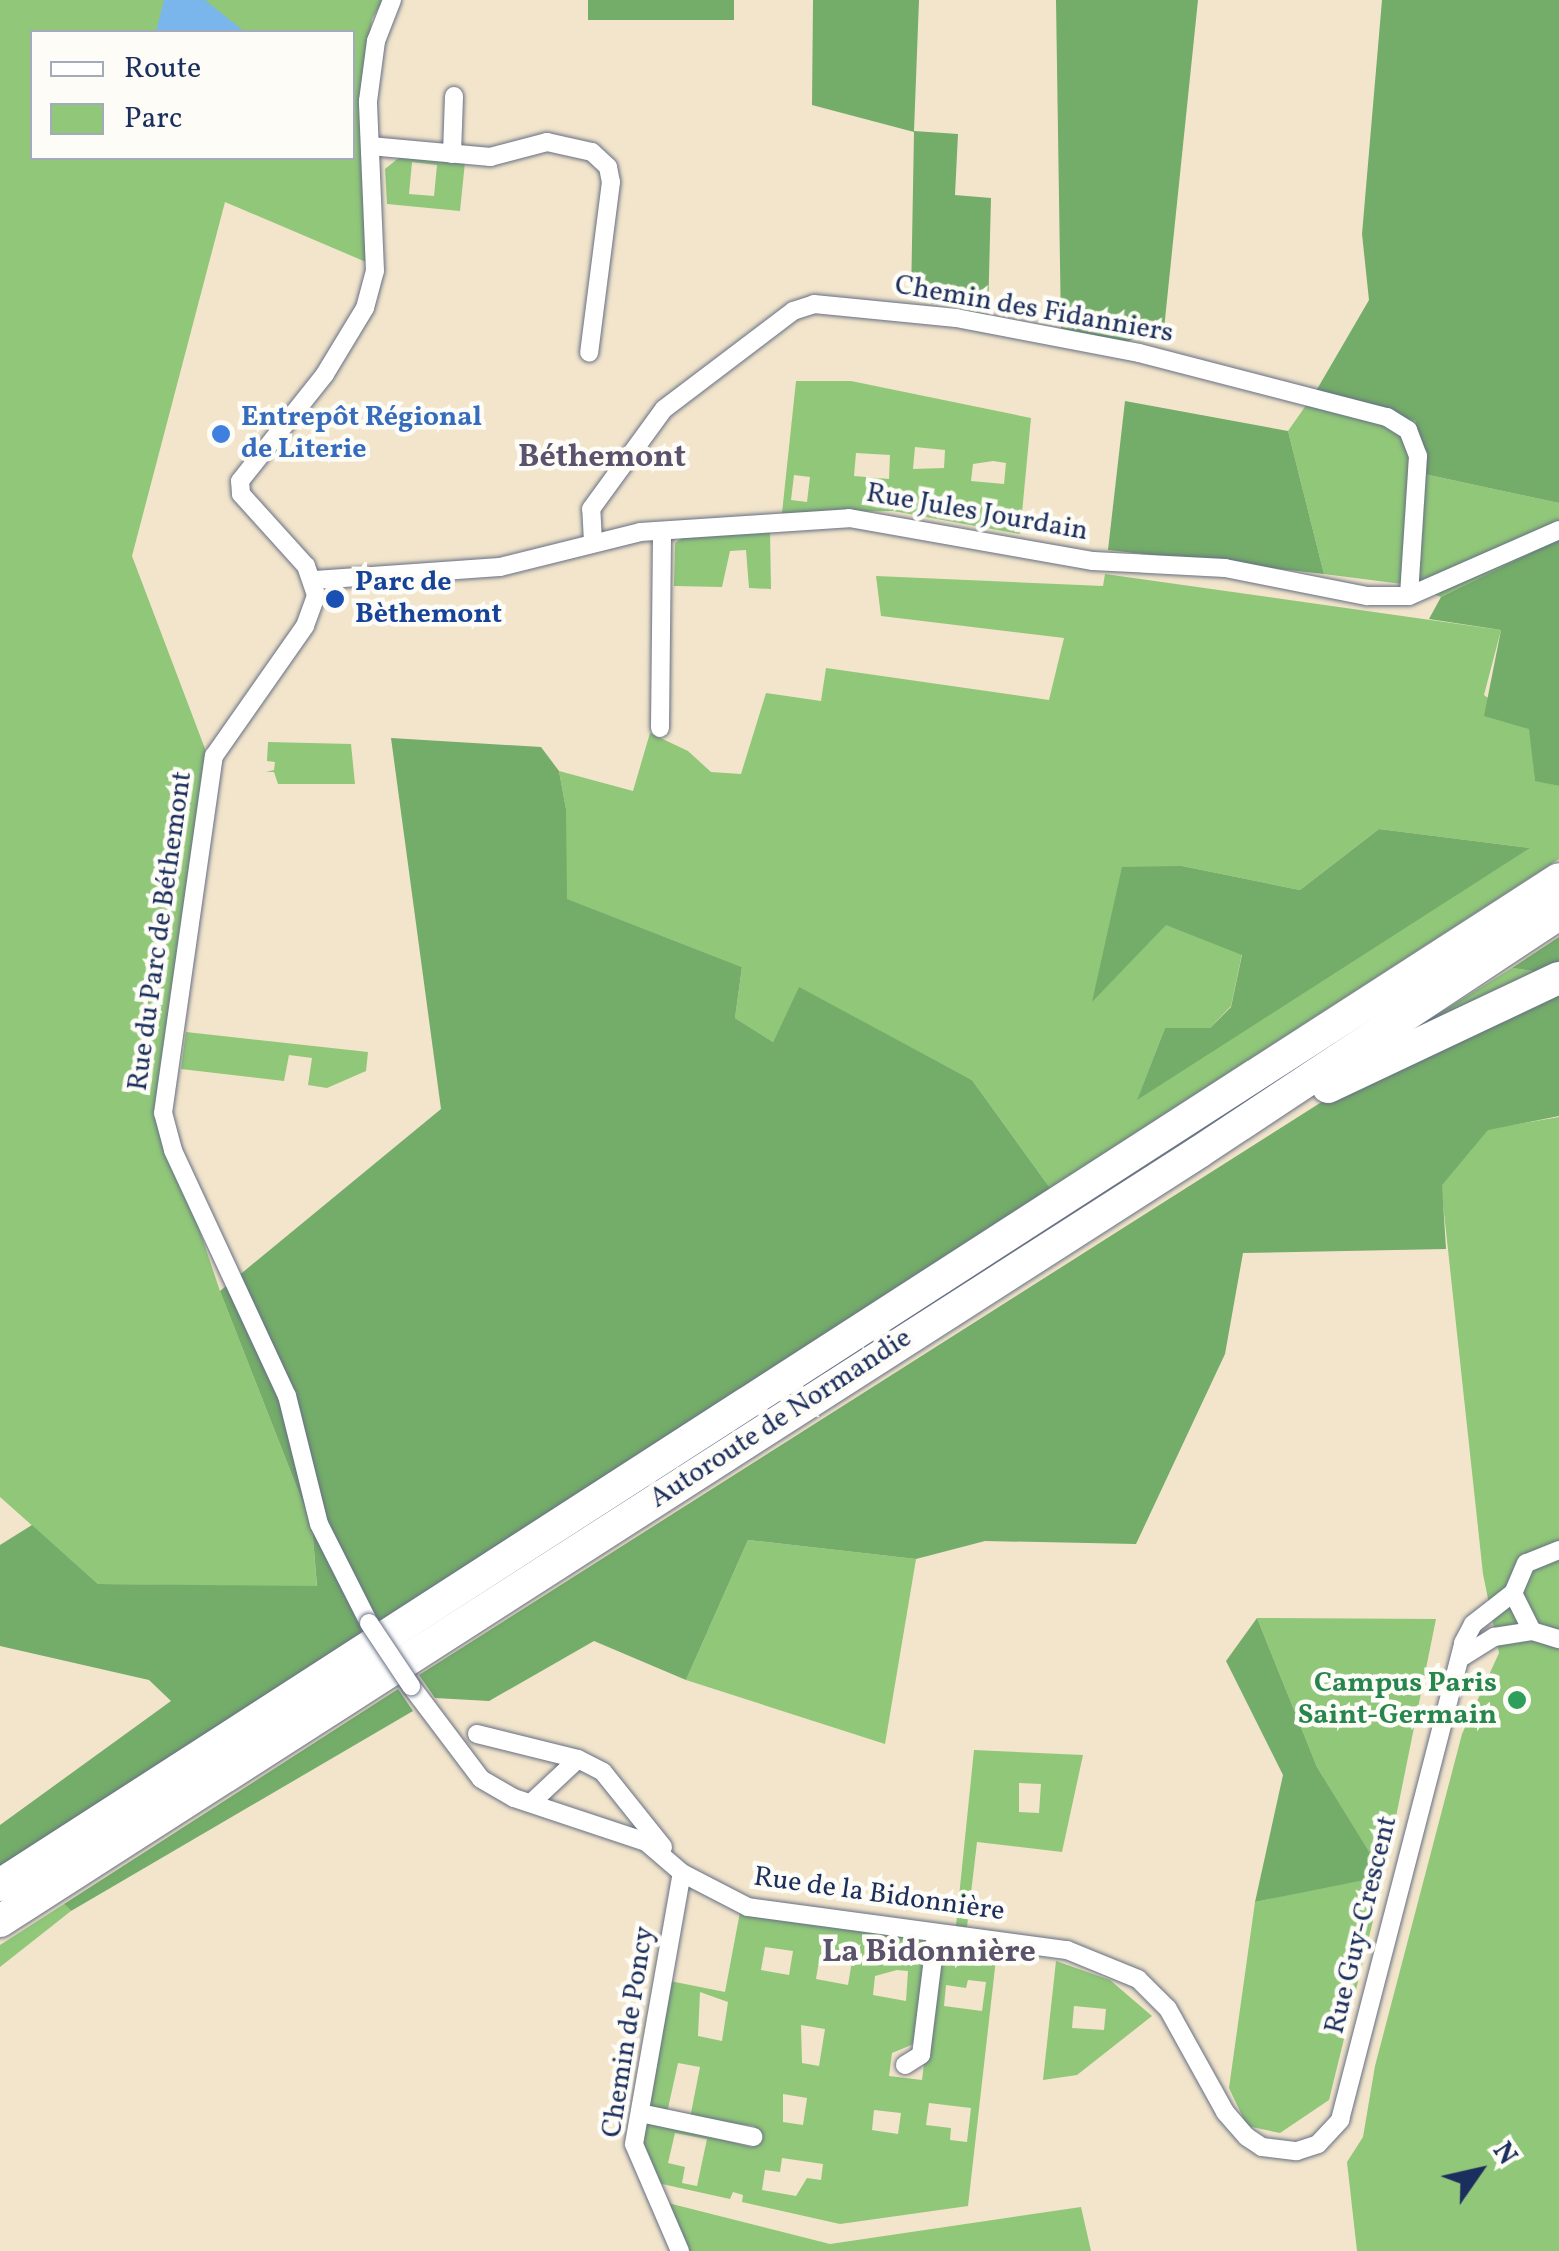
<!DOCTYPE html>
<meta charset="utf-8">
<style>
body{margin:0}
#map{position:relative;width:1559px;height:2251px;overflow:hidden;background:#f2e5cb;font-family:Vollkorn,serif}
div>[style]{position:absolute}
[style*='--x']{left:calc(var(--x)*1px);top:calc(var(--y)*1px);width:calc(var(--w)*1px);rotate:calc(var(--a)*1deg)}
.green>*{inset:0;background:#91c779}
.forest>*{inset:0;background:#74ac69;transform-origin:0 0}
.water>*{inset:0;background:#7ab5eb}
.roads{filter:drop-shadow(0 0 2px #666f84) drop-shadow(0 0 2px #666f84)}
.minor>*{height:18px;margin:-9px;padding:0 9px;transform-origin:9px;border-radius:9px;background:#fff}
.motorway>*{height:32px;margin:-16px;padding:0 16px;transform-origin:16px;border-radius:16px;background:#fff}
.bridges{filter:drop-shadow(0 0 2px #666f84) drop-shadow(0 0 2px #666f84)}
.minor-bridge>*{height:18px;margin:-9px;padding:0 9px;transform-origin:9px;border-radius:9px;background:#fff}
.dots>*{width:28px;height:28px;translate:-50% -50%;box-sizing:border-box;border:5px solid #fdfcf7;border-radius:50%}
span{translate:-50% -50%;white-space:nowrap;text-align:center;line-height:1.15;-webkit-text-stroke:9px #fdfcf7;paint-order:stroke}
.street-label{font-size:28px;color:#1b2f5e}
.shop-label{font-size:28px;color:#366cbe;font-weight:700}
.left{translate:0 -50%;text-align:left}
.transit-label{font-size:28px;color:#164399;font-weight:700}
.leisure-label{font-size:28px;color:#27864d;font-weight:700}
.right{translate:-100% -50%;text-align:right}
.quarter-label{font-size:32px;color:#5b536d;font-weight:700}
.legend{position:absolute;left:30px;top:30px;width:325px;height:130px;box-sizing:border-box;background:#fdfcf7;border:2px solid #a3aaba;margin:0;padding:12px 18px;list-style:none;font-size:30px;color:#1b2f5e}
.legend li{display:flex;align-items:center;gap:20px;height:50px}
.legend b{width:50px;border:2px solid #a3aaba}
.north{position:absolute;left:1429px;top:2121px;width:100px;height:100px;-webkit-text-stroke:8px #fdfcf7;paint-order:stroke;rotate:56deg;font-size:28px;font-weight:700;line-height:40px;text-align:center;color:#1b2f5e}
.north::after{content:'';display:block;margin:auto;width:35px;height:45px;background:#1b2f5e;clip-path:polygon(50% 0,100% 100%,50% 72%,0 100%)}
</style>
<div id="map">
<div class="green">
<i style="clip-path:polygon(evenodd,0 0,383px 0,372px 19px,360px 99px,366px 262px,225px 202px,132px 556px,207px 754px,158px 1106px,220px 1291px,312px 1526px,317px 1587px,98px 1584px,0 1497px,0 0,32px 32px,352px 32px,352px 158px,32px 158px,32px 32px)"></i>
<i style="clip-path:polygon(evenodd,401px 156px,465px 162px,460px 211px,387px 204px,385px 169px,401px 156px,412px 162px,437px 165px,434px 196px,409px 194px,412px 162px)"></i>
<i style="clip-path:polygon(evenodd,796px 381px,851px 381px,1031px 418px,1020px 534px,893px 511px,782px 513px,796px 381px,915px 447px,945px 450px,944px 468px,913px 469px,915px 447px,796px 381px,856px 453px,890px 455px,889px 479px,854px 476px,856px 453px,796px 381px,993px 461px,1006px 463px,1004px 484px,971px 481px,973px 464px,993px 461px,796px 381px,794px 475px,810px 477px,807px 502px,791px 500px,794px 475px)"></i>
<i style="clip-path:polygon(1316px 391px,1416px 421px,1415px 472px,1559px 503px,1559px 539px,1441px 597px,1410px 585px,1324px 574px,1288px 431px)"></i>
<i style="clip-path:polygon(770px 530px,771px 589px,749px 588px,746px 550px,730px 551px,722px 587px,674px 586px,675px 543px,685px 536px)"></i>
<i style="clip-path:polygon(evenodd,1105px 574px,1501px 630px,1484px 695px,1530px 729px,1535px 780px,1559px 786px,1559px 859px,1050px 1188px,972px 1080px,799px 988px,773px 1042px,735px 1018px,742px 967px,566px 899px,566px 809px,559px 771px,633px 791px,650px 733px,688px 751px,711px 772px,741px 774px,766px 693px,821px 701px,826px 668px,1049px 700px,1064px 638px,881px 616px,876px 576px,1103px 586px,1105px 574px,1379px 829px,1529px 848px,1138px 1098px,1165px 1028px,1210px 1028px,1231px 1006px,1242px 954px,1166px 924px,1093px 1000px,1182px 866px,1300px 890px,1379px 829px)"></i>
<i style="clip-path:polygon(268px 742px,351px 744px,355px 784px,278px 784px,274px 772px,266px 772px,274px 770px,275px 762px,267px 761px)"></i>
<i style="clip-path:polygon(1559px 961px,1559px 968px,1411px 1031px,1512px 968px,1539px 972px)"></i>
<i style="clip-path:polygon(186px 1032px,368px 1052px,366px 1071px,327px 1088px,308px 1085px,312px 1058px,289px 1055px,284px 1081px,181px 1069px)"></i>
<i style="clip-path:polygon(1559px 1117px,1559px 2251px,1357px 2251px,1347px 2162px,1363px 2137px,1375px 2066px,1462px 1734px,1499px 1653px,1483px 1574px,1441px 1185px,1488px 1129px)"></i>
<i style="clip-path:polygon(748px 1540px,916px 1559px,885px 1744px,686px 1680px)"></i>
<i style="clip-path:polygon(1257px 1618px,1436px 1619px,1384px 1876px,1329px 2100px,1280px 2133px,1247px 2126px,1229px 2088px,1255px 1902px,1383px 1875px,1317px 1767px)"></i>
<i style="clip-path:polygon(evenodd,974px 1750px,1083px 1755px,1062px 1852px,977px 1842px,967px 1927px,956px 1926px,974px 1750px,1019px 1783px,1041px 1784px,1039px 1813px,1019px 1812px,1019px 1783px)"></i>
<i style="clip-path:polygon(64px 1904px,71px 1911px,0 1967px,0 1945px)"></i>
<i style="clip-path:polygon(evenodd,740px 1912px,928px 1941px,916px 2043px,892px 2053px,889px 2076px,922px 2080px,937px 1959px,946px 1943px,997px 1950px,968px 2206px,840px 2224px,742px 2202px,743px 2195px,733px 2192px,730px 2199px,653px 2182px,640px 2140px,644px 2119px,751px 2147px,762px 2139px,754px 2126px,690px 2118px,700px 2067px,678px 2063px,667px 2113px,647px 2109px,670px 1981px,725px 1992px,740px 1912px,765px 1947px,793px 1951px,789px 1975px,761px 1970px,765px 1947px,740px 1912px,820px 1955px,852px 1961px,848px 1985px,816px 1979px,820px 1955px,740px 1912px,897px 1970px,908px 1971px,906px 2001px,873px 1995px,875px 1976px,897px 1970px,740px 1912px,968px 1980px,986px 1982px,982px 2011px,944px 2006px,946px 1985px,966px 1988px,968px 1980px,740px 1912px,700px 1992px,728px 2002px,722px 2041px,698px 2036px,700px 1992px,740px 1912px,801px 2025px,825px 2029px,819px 2066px,802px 2063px,801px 2025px,740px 1912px,783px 2094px,807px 2098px,803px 2125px,783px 2122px,783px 2094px,740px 1912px,929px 2103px,971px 2108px,967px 2142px,950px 2140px,951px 2128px,926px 2125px,929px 2103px,740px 1912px,874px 2110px,901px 2113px,898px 2134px,872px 2130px,874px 2110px,740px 1912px,675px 2133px,707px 2139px,697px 2186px,682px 2183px,685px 2167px,668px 2163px,675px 2133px,740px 1912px,782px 2158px,823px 2164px,821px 2180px,807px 2178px,796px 2196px,762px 2190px,765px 2170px,780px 2172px,782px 2158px)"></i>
<i style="clip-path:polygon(evenodd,1056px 1961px,1110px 1980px,1152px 2016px,1077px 2075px,1043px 2080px,1056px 1961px,1074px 2006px,1106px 2009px,1104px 2030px,1072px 2028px,1074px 2006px)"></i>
<i style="clip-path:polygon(664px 2202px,830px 2244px,1081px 2207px,1091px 2251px,685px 2251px)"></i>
</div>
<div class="forest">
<i style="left:588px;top:0;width:146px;height:20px"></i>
<i style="clip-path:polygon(813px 0,919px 0,914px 131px,958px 134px,955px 195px,991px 198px,988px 315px,911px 299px,914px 132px,812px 105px)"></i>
<i style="clip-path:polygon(1056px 0,1198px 0,1164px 329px,1125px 342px,1061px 329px)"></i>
<i style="clip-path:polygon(1382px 0,1559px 0,1559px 503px,1415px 472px,1416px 421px,1316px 391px,1369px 300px,1362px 234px)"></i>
<i style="clip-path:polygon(1125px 401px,1288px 431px,1324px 574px,1108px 550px)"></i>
<i style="clip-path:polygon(1559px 539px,1559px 786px,1535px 781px,1529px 729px,1484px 716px,1501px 630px,1429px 619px,1441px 597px)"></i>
<i style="clip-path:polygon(391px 738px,541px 747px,559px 771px,566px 809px,567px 899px,742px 967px,735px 1018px,773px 1042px,799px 987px,972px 1080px,1050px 1188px,0 1866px,0 1825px,171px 1701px,149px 1680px,0 1646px,0 1545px,32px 1525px,98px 1584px,317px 1586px,312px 1526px,220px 1291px,441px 1109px)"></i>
<i style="clip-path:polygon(1379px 829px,1530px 848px,1137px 1100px,1165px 1028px,1210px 1028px,1231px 1007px,1242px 955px,1166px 925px,1092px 1002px,1122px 867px,1182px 866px,1300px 890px)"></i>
<i style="clip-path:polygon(1559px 937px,1559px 961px,1539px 972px,1512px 968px)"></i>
<i style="clip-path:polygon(1559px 989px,1559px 1116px,1488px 1130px,1442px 1185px,1446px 1249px,1243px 1253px,1225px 1354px,1136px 1544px,985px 1541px,916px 1559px,748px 1540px,686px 1680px,594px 1641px,489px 1701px,435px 1698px,419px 1675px,1320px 1103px)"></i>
<i style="clip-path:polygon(1257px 1618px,1317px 1767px,1384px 1876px,1255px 1902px,1283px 1775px,1226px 1661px)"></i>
<i style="clip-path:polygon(398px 1689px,413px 1711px,71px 1911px,64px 1904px)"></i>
</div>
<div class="water">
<i style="clip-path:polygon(164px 0,205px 0,245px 32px,156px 32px)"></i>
</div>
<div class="roads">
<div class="minor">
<i style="--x:370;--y:146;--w:121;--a:5.2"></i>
<i style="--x:490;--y:157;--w:59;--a:-14.7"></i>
<i style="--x:547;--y:142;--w:46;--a:12.5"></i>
<i style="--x:592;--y:152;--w:22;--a:43"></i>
<i style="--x:608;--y:167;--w:15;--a:79"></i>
<i style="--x:611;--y:182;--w:172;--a:97.3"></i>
<i style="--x:452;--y:154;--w:58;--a:-88"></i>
<i style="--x:593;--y:542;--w:33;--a:-93"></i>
<i style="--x:591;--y:509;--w:124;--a:-53.9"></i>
<i style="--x:664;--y:409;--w:162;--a:-37.2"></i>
<i style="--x:793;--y:311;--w:22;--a:-18"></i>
<i style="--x:814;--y:304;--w:143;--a:5.6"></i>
<i style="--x:956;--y:318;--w:186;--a:10.8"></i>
<i style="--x:1139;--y:353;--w:256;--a:14.5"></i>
<i style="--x:1387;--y:417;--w:25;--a:32"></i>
<i style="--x:1408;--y:430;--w:28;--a:69"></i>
<i style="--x:1418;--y:456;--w:140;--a:93.7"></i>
<i style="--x:315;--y:580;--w:185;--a:-4"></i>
<i style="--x:500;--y:567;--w:144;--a:-14"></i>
<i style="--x:640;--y:532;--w:209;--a:-3.8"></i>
<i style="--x:849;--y:518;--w:248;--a:10"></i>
<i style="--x:1093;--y:561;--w:132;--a:3"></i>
<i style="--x:1225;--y:568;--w:145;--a:11.2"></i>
<i style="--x:1367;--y:596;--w:42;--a:0"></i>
<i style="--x:1409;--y:596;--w:164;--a:-23.7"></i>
<i style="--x:660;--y:728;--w:197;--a:-89.4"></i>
<i style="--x:1559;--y:1550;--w:35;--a:158"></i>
<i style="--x:1526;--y:1563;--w:33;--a:113"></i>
<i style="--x:1513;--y:1593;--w:42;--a:63.4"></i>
<i style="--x:1532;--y:1631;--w:28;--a:17"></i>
<i style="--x:369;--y:1623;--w:111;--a:-116.8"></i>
<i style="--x:319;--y:1524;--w:132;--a:-104"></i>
<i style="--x:287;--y:1396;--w:271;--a:-114.9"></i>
<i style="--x:173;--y:1150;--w:38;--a:-105"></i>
<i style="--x:163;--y:1113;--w:361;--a:-81.9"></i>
<i style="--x:214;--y:756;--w:159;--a:-55"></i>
<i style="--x:305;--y:626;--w:33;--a:-70"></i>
<i style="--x:316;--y:595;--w:31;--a:-109"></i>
<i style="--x:306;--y:566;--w:97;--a:-132.1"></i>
<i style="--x:241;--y:494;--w:13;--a:-94"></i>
<i style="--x:240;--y:481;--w:137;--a:-51.5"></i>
<i style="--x:325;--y:374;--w:77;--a:-58.8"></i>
<i style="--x:365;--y:308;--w:38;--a:-75"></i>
<i style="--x:375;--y:271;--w:170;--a:-92.4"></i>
<i style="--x:368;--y:101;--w:61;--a:-82.4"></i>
<i style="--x:376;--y:41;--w:44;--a:-68.7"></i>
<i style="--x:1462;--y:1657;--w:38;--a:-32"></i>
<i style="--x:1494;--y:1637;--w:38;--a:-9"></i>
<i style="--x:411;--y:1686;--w:116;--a:53"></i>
<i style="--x:481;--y:1779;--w:38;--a:30"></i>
<i style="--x:514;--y:1798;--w:139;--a:18.4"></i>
<i style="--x:646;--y:1842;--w:48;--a:40.7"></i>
<i style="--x:682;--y:1873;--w:74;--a:27.3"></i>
<i style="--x:748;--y:1907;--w:322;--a:7.7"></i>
<i style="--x:1067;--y:1950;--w:77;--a:22.2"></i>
<i style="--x:1138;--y:1979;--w:42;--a:45"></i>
<i style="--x:1168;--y:2009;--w:118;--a:61"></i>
<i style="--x:1225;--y:2112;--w:33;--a:49"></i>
<i style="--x:1247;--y:2137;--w:18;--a:34"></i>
<i style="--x:1262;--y:2147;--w:35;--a:7"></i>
<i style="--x:1297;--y:2151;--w:22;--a:-18"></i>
<i style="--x:1318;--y:2144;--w:33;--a:-47"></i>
<i style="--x:1340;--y:2120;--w:493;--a:-75.5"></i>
<i style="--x:1463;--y:1643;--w:21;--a:-62"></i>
<i style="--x:1473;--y:1624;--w:51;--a:-37.8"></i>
<i style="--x:477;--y:1734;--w:104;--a:13.9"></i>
<i style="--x:578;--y:1759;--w:28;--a:27"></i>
<i style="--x:603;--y:1772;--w:96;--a:51.3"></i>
<i style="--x:531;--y:1803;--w:64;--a:-43.1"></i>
<i style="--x:905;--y:2065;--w:19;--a:-32"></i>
<i style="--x:921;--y:2055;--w:122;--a:-82.9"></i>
<i style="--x:640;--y:2113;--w:116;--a:11.9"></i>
<i style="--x:680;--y:2251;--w:116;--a:-113.3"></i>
<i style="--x:634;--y:2144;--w:275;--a:-80"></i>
</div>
<div class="motorway">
<i style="--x:1328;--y:1087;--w:255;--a:-25.3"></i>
<i style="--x:0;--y:1885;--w:1855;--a:-32.83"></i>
<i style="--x:0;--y:1921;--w:1424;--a:-32.67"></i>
<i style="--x:1199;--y:1152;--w:432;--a:-33.5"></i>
</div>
</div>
<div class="bridges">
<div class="minor-bridge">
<i style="--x:369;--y:1623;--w:76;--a:56.3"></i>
</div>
</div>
<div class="dots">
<i style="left:221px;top:434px;background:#3f7fe0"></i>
<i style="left:335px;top:599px;background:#1a4fb4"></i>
<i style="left:1517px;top:1700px;background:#2e9e5b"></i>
</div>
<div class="street-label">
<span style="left:1034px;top:310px;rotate:10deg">Chemin des Fidanniers</span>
<span style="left:977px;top:513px;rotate:10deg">Rue Jules Jourdain</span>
<span style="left:161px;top:931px;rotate:-82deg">Rue du Parc de Béthemont</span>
<span style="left:781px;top:1419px;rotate:-33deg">Autoroute de Normandie</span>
<span style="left:879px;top:1895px;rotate:8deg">Rue de la Bidonnière</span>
<span style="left:1362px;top:1925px;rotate:-76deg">Rue Guy-Crescent</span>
<span style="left:629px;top:2032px;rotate:-81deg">Chemin de Poncy</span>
</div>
<div class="shop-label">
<span class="left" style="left:241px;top:434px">Entrepôt Régional<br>de Literie</span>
</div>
<div class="transit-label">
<span class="left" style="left:355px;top:599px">Parc de<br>Bèthemont</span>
</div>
<div class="leisure-label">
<span class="right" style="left:1497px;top:1700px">Campus Paris<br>Saint-Germain</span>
</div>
<div class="quarter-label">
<span style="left:602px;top:458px">Béthemont</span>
<span style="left:929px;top:1953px">La Bidonnière</span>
</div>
<ul class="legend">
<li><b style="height:12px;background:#fff"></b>Route</li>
<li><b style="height:28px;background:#91c779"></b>Parc</li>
</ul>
<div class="north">N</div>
</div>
